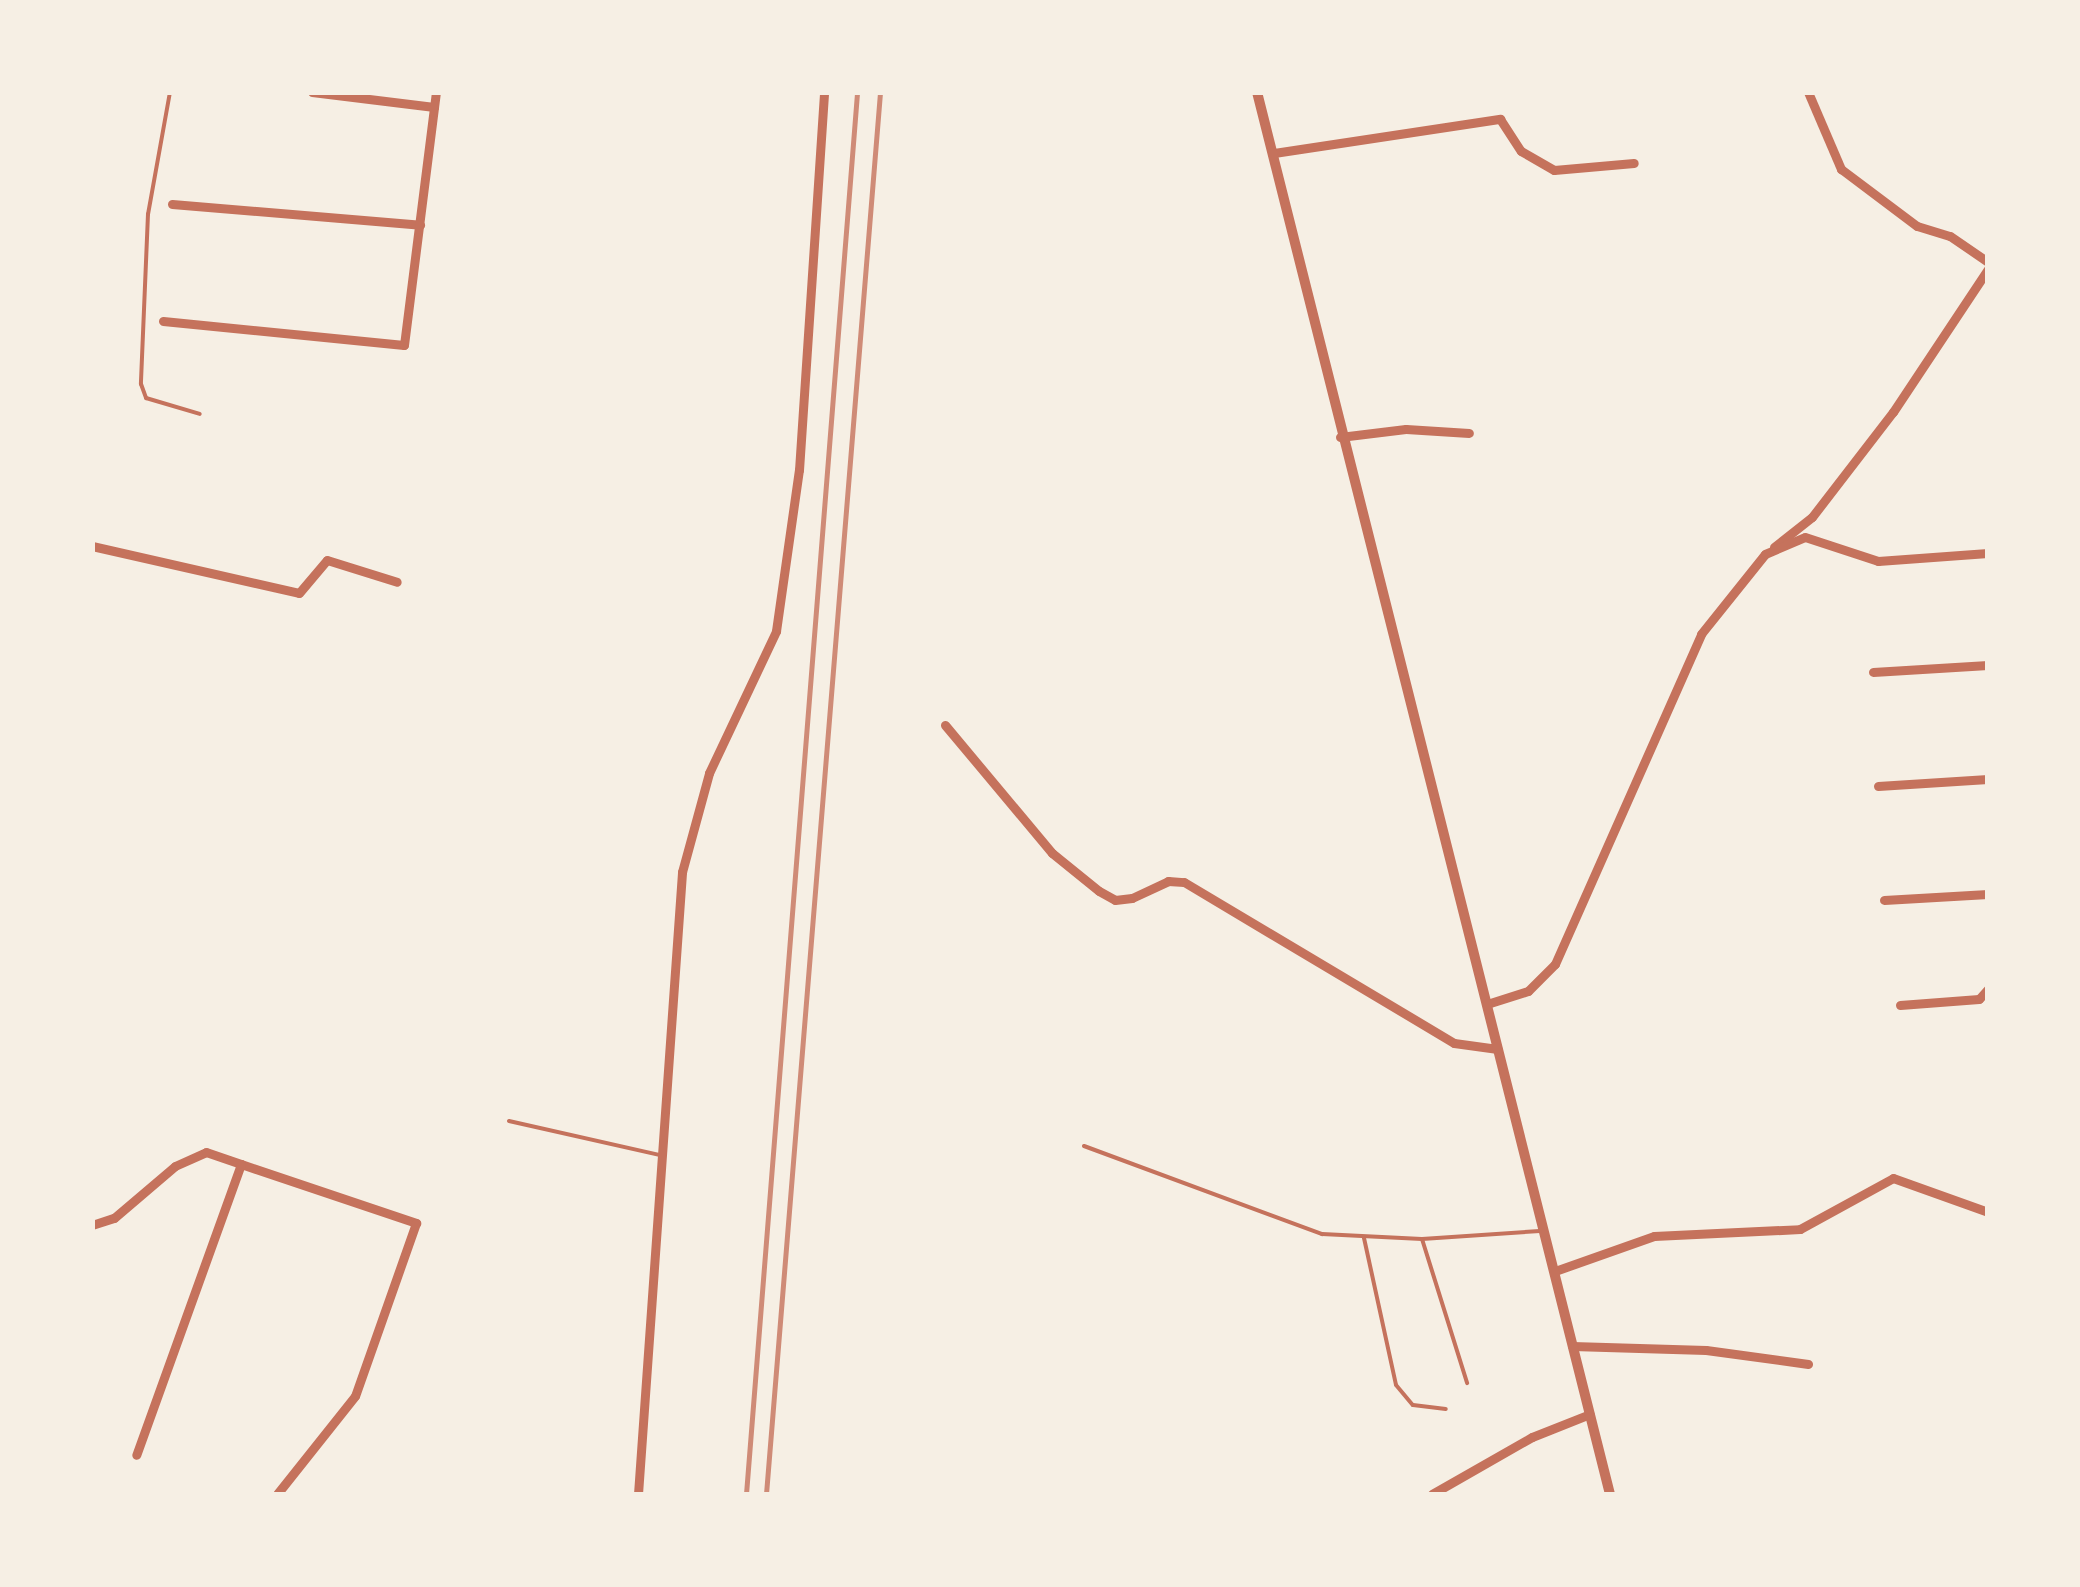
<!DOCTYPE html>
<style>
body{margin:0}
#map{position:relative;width:2080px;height:1587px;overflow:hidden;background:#f6efe4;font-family:Raleway,sans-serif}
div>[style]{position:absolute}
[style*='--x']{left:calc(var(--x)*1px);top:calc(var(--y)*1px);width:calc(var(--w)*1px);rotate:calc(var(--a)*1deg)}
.service>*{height:4px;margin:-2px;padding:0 2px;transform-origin:2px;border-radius:2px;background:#c5725c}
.minor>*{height:9px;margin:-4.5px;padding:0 4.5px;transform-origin:4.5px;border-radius:4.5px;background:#c5725c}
.tertiary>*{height:10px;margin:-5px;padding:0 5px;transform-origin:5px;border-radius:5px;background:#c5725c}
.rail>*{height:5px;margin:-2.5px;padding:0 2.5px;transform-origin:2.5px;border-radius:2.5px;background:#cf8b77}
span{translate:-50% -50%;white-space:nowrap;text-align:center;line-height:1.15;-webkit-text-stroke:10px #f6efe4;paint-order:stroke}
.frame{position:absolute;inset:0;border:95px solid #f6efe4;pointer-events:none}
</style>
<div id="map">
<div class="service">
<i style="--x:170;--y:92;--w:124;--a:100.2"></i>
<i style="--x:148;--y:214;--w:170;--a:92.4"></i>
<i style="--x:141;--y:384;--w:15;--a:70"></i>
<i style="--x:146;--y:398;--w:56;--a:16.5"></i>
<i style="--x:509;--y:1121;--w:155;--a:12.7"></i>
<i style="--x:1084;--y:1146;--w:254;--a:20.3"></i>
<i style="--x:1322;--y:1234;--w:100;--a:2.9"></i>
<i style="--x:1422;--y:1239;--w:118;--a:-3.9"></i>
<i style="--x:1364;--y:1238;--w:150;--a:77.7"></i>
<i style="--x:1396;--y:1385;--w:26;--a:50"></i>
<i style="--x:1413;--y:1405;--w:33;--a:7"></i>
<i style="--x:1422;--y:1239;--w:151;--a:72.6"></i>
</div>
<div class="minor">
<i style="--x:312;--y:92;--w:123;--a:7"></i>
<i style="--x:1808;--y:92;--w:84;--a:66.8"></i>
<i style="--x:1841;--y:169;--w:95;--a:36.9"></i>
<i style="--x:1917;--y:226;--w:34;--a:17"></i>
<i style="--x:1950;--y:236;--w:46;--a:34.4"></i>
<i style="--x:1274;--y:153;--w:229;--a:-8.6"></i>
<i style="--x:1500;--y:119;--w:38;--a:57"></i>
<i style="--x:1521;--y:151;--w:38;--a:30"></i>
<i style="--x:1554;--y:170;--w:80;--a:-5"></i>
<i style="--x:172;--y:204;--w:249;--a:4.8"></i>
<i style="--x:163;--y:321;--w:242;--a:5.7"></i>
<i style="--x:404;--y:345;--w:255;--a:-82.8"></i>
<i style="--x:1340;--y:437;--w:66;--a:-6.9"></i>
<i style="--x:1406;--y:429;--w:63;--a:3.6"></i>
<i style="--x:92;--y:546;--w:212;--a:12.8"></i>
<i style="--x:299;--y:593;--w:43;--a:-49.7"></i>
<i style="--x:327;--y:560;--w:73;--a:17.4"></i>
<i style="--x:1774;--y:547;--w:48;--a:-38.3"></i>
<i style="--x:1812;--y:517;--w:133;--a:-52.4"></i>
<i style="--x:1893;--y:412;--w:172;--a:-56.4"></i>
<i style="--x:1873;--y:672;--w:115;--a:-3.5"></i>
<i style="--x:945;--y:725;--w:167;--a:50.1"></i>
<i style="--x:1052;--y:853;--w:60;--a:39"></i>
<i style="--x:1099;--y:891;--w:18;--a:29"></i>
<i style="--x:1115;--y:900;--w:17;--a:-7"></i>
<i style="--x:1132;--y:898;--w:40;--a:-25"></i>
<i style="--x:1168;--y:881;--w:16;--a:4"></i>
<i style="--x:1184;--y:882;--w:314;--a:30.8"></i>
<i style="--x:1454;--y:1043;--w:44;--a:7.8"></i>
<i style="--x:1878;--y:786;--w:110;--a:-3.6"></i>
<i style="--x:1884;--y:900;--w:104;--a:-3.3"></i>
<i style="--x:1487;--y:1004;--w:43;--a:-17.6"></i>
<i style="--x:1528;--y:991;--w:38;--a:-45"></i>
<i style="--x:1555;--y:964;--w:361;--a:-66.1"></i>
<i style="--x:1701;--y:634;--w:102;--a:-51.3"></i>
<i style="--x:1765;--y:554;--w:43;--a:-23"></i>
<i style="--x:1805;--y:537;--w:77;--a:18.2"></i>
<i style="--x:1878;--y:561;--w:110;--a:-4.2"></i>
<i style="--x:1900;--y:1005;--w:79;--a:-4.3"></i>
<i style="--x:1979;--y:999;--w:13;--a:-48"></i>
<i style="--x:241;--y:1164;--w:185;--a:18.6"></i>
<i style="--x:416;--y:1223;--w:183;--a:109.4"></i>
<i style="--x:355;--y:1396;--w:125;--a:128.5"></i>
<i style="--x:92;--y:1225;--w:23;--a:-18"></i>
<i style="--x:114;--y:1218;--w:80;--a:-40.4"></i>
<i style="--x:175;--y:1166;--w:34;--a:-24"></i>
<i style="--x:206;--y:1152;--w:37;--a:19"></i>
<i style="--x:241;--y:1164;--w:309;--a:109.8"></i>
<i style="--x:1555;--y:1271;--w:105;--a:-19.5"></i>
<i style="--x:1654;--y:1236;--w:146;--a:-2.7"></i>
<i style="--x:1800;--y:1229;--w:106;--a:-28.7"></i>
<i style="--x:1893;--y:1178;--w:101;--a:19.7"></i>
<i style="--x:1572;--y:1346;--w:134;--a:1.7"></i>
<i style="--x:1706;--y:1350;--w:103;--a:7.8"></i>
<i style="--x:638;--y:1494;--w:624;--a:-85.95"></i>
<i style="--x:682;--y:872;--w:103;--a:-74.7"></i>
<i style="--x:709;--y:773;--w:157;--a:-64.7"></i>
<i style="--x:776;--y:631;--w:163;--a:-81.9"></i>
<i style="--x:799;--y:470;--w:379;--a:-86.2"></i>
<i style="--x:1432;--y:1494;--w:115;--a:-29.7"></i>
<i style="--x:1532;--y:1437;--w:62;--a:-21.6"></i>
</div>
<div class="tertiary">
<i style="--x:1257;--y:92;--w:1446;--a:75.87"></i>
</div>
<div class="rail">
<i style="--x:746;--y:1494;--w:1406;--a:-85.47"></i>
<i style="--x:766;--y:1494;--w:1407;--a:-85.35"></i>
</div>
<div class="frame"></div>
</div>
